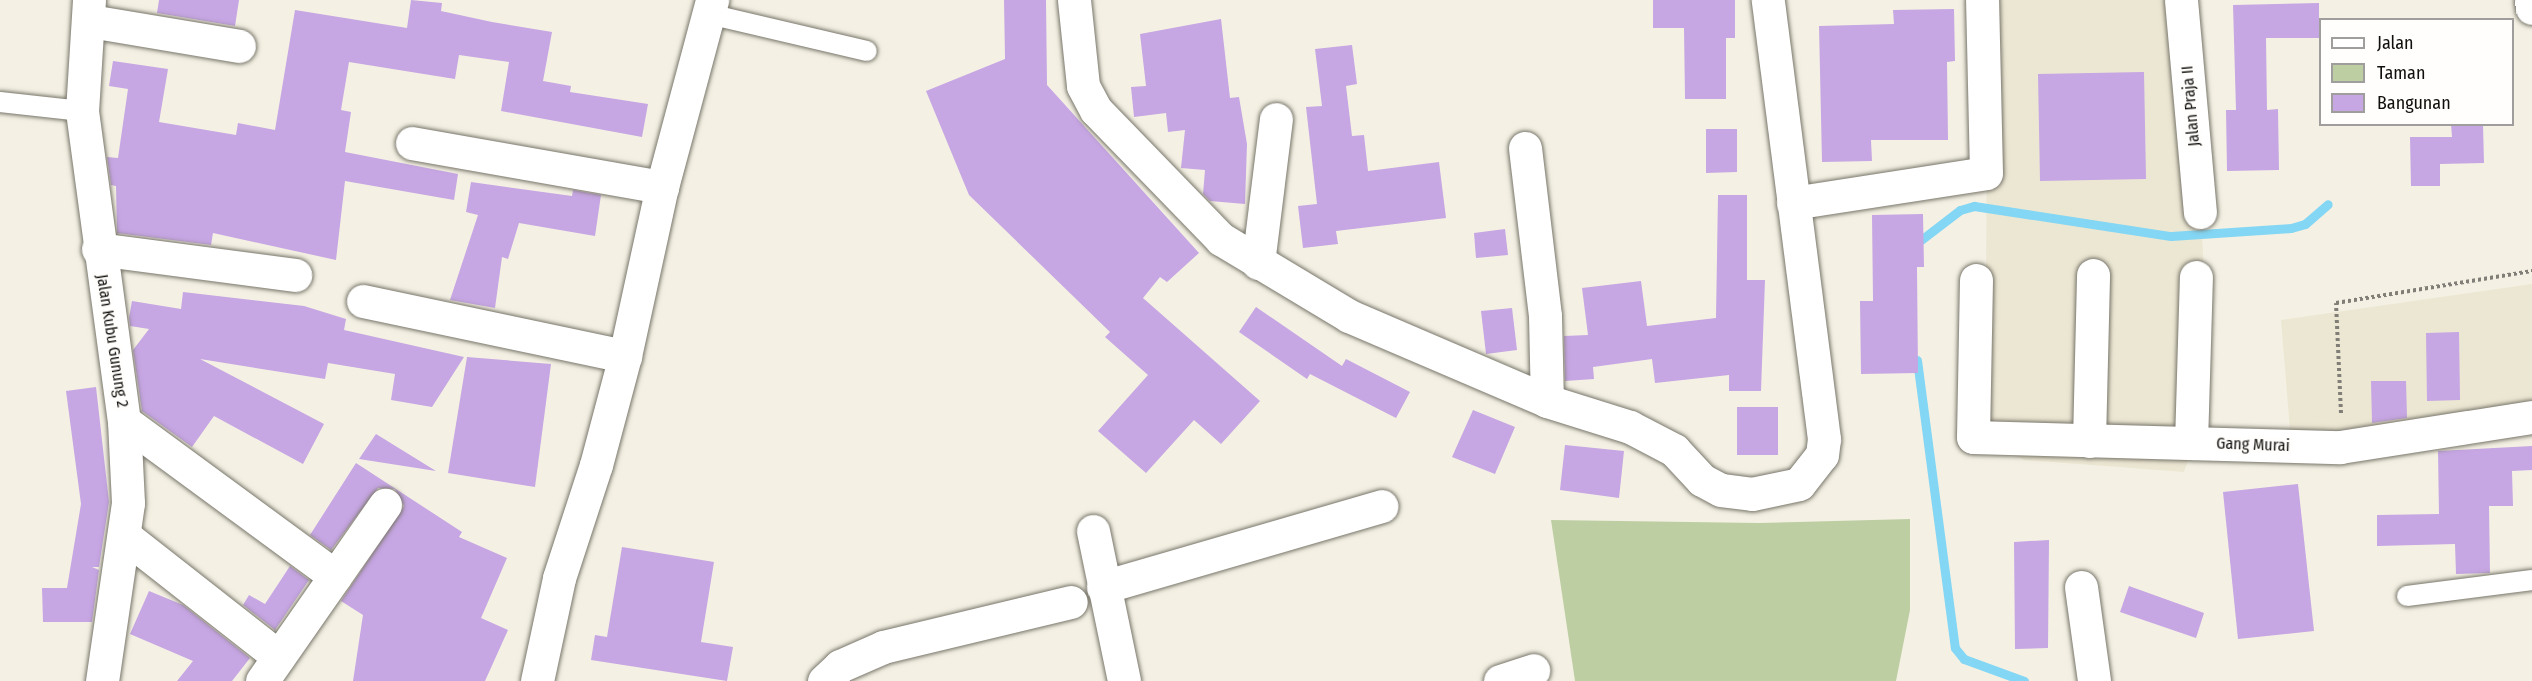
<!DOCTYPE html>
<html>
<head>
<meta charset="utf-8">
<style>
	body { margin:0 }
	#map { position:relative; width:2532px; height:681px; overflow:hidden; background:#f4f1e4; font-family:"Fira Sans Condensed",sans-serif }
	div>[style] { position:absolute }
	.built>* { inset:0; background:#ece7d3 }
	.green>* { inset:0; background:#becea3 }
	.stream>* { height:9px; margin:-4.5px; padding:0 4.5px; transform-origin:4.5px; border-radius:4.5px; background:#83d6f4 }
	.building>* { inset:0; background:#c6a6e3 }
	.path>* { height:4px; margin-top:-2px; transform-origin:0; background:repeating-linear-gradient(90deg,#807e76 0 3px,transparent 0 6px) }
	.roads { filter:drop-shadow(0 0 2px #78756a) drop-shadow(0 0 2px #78756a) }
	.lane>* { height:20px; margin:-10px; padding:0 10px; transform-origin:10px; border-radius:10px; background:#fff }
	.street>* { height:33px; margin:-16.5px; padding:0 16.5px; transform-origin:16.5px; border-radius:16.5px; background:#fff }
	.secondary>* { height:33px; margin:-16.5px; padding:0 16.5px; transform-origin:16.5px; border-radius:16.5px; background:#fff }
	span { translate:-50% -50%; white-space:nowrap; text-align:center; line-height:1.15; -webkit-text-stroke:6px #fffefc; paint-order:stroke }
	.street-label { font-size:16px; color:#100f0b }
	.legend { position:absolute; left:2319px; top:18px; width:195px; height:108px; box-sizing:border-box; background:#fffefc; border:2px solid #9f9e9c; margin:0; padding:8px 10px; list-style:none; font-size:18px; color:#100f0b }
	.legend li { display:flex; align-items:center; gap:12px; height:30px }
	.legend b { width:30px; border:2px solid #9f9e9c }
</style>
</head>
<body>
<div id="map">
	<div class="built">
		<i style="clip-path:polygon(1977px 0,2192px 0,2209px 393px,2184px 472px,2025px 460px,1985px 443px,1987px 122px)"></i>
		<i style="clip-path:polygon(2532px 284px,2532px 424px,2292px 454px,2281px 320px)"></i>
	</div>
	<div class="green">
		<i style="clip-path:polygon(1910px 519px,1910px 610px,1896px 681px,1575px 681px,1551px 520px,1759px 523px)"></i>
	</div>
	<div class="stream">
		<i style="left:1917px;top:243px;width:54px;rotate:-37.5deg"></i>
		<i style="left:1960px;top:210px;width:15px;rotate:-16deg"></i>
		<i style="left:1974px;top:206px;width:199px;rotate:8.7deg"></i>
		<i style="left:2171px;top:236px;width:120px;rotate:-3.8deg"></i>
		<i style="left:2291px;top:228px;width:15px;rotate:-16deg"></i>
		<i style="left:2305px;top:224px;width:30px;rotate:-41deg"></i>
		<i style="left:1917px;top:360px;width:290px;rotate:82.5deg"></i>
		<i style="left:1955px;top:648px;width:14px;rotate:51deg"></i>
		<i style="left:1964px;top:659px;width:64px;rotate:20.1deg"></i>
	</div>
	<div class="building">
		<i style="clip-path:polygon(159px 0,239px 0,235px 26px,157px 13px)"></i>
		<i style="clip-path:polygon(411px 0,442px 3px,441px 11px,492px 22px,552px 32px,543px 81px,571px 86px,570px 92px,648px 104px,642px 137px,501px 111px,509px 62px,459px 55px,455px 79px,349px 62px,341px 110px,351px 112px,345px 152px,458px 174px,454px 200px,345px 181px,336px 260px,213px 233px,211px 245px,117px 233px,116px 186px,111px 185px,107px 157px,118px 158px,128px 89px,109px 86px,113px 61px,168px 69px,159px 122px,236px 135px,238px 123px,275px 130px,295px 10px,407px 28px)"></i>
		<i style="clip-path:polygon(1004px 0,1046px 0,1047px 85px,1199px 253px,1167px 282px,1160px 277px,1143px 298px,1260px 401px,1221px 444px,1194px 420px,1146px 473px,1098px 431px,1148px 375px,1105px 337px,1110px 332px,969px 195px,926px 91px,1005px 59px)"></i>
		<i style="clip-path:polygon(1653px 0,1735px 0,1735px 38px,1726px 38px,1726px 99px,1685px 99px,1684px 28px,1653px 28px)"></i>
		<i style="clip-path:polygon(2319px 3px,2319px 38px,2266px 38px,2267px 110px,2278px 109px,2279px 170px,2227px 171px,2226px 110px,2236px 110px,2233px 5px)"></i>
		<i style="clip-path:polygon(1954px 9px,1955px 61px,1947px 62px,1948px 140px,1871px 140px,1872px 161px,1822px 162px,1819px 26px,1894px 24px,1893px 10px)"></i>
		<i style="clip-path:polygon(1221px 19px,1230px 98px,1239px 97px,1247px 144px,1245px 204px,1210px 201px,1203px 194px,1205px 170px,1181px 168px,1185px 130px,1168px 132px,1166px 113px,1134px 117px,1131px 87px,1146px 86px,1140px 34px)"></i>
		<i style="clip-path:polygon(1352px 45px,1357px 84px,1346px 86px,1352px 136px,1364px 135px,1368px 171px,1439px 162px,1446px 218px,1336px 231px,1338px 244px,1303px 248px,1298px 206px,1317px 204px,1306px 107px,1322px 106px,1315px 49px)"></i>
		<i style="clip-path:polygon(2144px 72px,2146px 179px,2040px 181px,2038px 74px)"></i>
		<i style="clip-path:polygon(2451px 124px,2483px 124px,2484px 163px,2440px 164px,2440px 186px,2411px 186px,2410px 137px,2452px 137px)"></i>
		<i style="clip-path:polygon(1706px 129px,1737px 129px,1737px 172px,1706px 173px)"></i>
		<i style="clip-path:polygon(471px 182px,572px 196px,573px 190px,601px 195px,595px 236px,519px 223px,508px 259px,502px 257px,495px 308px,450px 300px,478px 215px,466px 212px)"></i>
		<i style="clip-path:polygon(1718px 195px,1747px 195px,1747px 280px,1765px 280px,1761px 391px,1729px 391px,1729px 375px,1655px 383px,1652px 359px,1593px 367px,1594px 379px,1565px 381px,1564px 336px,1588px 335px,1582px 288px,1641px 281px,1647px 326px,1716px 318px)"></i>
		<i style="clip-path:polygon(1923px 214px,1924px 267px,1917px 267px,1918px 373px,1861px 374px,1860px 301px,1873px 301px,1872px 215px)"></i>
		<i style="clip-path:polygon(1505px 229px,1508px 255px,1476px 258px,1474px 233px)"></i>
		<i style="clip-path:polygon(183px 292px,304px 306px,346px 319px,344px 330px,464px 357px,432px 407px,391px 400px,395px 374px,328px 363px,325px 379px,200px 359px,324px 424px,303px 464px,214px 416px,192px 447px,142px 411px,133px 350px,149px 329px,130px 326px,129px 318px,132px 301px,181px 309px)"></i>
		<i style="clip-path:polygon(1256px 307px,1342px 366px,1346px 359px,1410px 392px,1396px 418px,1310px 374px,1307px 379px,1239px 332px)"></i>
		<i style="clip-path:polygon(1512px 308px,1517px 350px,1486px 354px,1481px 311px)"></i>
		<i style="clip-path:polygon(2459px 332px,2460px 400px,2427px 401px,2426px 333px)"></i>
		<i style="clip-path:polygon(467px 357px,551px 364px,535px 487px,448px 473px)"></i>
		<i style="clip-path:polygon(2371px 381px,2406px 381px,2407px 418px,2372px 423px)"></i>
		<i style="clip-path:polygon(96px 387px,109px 502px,99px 567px,92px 567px,99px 570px,92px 622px,43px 622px,42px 588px,67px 588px,81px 504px,66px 391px)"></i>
		<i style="clip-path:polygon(1737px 407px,1778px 407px,1778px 455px,1737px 455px)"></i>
		<i style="clip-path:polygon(1473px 410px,1515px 427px,1495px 474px,1452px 457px)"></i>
		<i style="clip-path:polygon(376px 434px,436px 471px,359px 459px)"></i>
		<i style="clip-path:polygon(1565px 445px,1624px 451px,1619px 498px,1560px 490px)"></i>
		<i style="clip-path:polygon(2532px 446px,2532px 470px,2512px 471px,2513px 506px,2489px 506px,2490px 573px,2456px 574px,2455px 544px,2377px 546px,2377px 515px,2439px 514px,2438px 451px)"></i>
		<i style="clip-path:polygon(356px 463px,462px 532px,459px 537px,507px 558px,481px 618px,508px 630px,485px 681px,353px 681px,363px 615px,341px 601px,404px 506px,395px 489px,378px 488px,331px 550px,310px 535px)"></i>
		<i style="clip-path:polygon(2298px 484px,2314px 631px,2238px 639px,2223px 492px)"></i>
		<i style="clip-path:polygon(2049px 540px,2048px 648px,2015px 649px,2014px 542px)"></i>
		<i style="clip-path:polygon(622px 547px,714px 562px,701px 642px,733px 647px,727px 681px,591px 660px,595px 635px,607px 637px)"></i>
		<i style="clip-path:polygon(290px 566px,309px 580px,275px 630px,243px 605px,249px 595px,265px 604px)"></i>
		<i style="clip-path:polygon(2129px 586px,2204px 613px,2196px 638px,2120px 612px)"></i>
		<i style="clip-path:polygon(149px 591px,183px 605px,250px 658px,232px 681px,177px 681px,193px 661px,130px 634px)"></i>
	</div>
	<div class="path">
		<i style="left:2341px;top:413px;width:110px;rotate:-92.6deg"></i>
		<i style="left:2336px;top:303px;width:199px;rotate:-9.3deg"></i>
	</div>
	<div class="roads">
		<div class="lane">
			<i style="left:709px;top:14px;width:162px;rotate:13.2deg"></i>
			<i style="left:0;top:102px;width:82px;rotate:6.3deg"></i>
			<i style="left:2407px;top:596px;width:126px;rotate:-7.3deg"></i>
		</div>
		<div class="street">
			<i style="left:89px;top:0;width:111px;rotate:93.6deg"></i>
			<i style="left:82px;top:111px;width:313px;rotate:82.3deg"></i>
			<i style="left:124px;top:421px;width:82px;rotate:87.2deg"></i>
			<i style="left:128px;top:503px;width:180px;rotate:98.3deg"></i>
			<i style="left:1074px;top:0;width:86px;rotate:84deg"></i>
			<i style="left:1083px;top:86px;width:27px;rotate:62deg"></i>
			<i style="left:1096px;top:110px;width:180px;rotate:45.9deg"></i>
			<i style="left:1221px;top:239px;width:149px;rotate:31deg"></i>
			<i style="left:1349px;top:316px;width:215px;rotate:23.2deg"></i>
			<i style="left:1547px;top:401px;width:87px;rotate:17.4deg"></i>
			<i style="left:1630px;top:427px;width:50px;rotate:27.6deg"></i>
			<i style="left:1674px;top:450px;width:41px;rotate:47deg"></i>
			<i style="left:1702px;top:480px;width:21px;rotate:28deg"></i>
			<i style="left:1721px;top:490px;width:31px;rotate:7deg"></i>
			<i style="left:1752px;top:494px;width:48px;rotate:-12deg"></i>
			<i style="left:1799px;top:484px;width:37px;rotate:-52deg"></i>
			<i style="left:1822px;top:455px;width:16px;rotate:-83deg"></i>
			<i style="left:1824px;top:439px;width:443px;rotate:-97.3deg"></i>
			<i style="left:2181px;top:0;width:213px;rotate:84.9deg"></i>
			<i style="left:90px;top:21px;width:151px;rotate:9.5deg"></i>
			<i style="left:412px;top:143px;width:254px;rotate:10deg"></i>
			<i style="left:1525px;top:148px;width:169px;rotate:83.2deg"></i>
			<i style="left:1545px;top:316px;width:85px;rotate:88.7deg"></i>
			<i style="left:1793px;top:203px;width:195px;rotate:-8.8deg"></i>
			<i style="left:1986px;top:173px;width:173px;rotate:-91.3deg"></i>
			<i style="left:98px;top:249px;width:199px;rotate:7.5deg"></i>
			<i style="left:1258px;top:263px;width:145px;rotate:-82.9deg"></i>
			<i style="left:1976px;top:280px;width:157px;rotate:91.1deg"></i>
			<i style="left:1973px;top:437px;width:367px;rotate:1.6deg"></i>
			<i style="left:2340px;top:447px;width:194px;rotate:-8.9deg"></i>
			<i style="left:363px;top:301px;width:268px;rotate:11.9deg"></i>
			<i style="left:124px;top:421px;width:262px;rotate:36.3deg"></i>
			<i style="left:2089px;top:441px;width:166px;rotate:-88.6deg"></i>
			<i style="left:2191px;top:443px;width:166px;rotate:-88.3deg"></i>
			<i style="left:1093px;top:531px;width:153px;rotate:78.3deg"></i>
			<i style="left:126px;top:537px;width:194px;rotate:38.1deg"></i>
			<i style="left:1103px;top:587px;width:290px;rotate:-16.2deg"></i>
			<i style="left:2081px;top:587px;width:95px;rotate:82.1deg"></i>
			<i style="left:262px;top:681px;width:215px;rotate:-55.1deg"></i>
			<i style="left:537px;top:681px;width:105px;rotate:-77.9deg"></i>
			<i style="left:559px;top:578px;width:119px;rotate:-71.9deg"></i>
			<i style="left:596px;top:465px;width:113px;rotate:-75.1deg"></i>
			<i style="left:625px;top:356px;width:173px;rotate:-77.7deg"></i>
			<i style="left:662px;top:187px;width:194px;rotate:-75deg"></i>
			<i style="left:824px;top:681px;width:22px;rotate:-43deg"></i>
			<i style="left:840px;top:666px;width:47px;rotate:-23.8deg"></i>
			<i style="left:883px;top:647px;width:193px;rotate:-13.5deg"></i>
			<i style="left:1500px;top:681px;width:35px;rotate:-18deg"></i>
		</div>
		<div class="secondary">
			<i style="left:2531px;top:0;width:8px;rotate:83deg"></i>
		</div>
	</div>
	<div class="street-label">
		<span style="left:2191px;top:106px;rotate:-95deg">Jalan Praja II</span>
		<span style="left:112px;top:341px;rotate:81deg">Jalan Kubu Gunung 2</span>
		<span style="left:2253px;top:445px;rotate:2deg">Gang Murai</span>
	</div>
	<ul class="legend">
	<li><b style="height:8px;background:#fff"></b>Jalan</li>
	<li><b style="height:16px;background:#becea3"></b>Taman</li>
	<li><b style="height:16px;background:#c6a6e3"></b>Bangunan</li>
	</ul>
</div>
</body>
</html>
